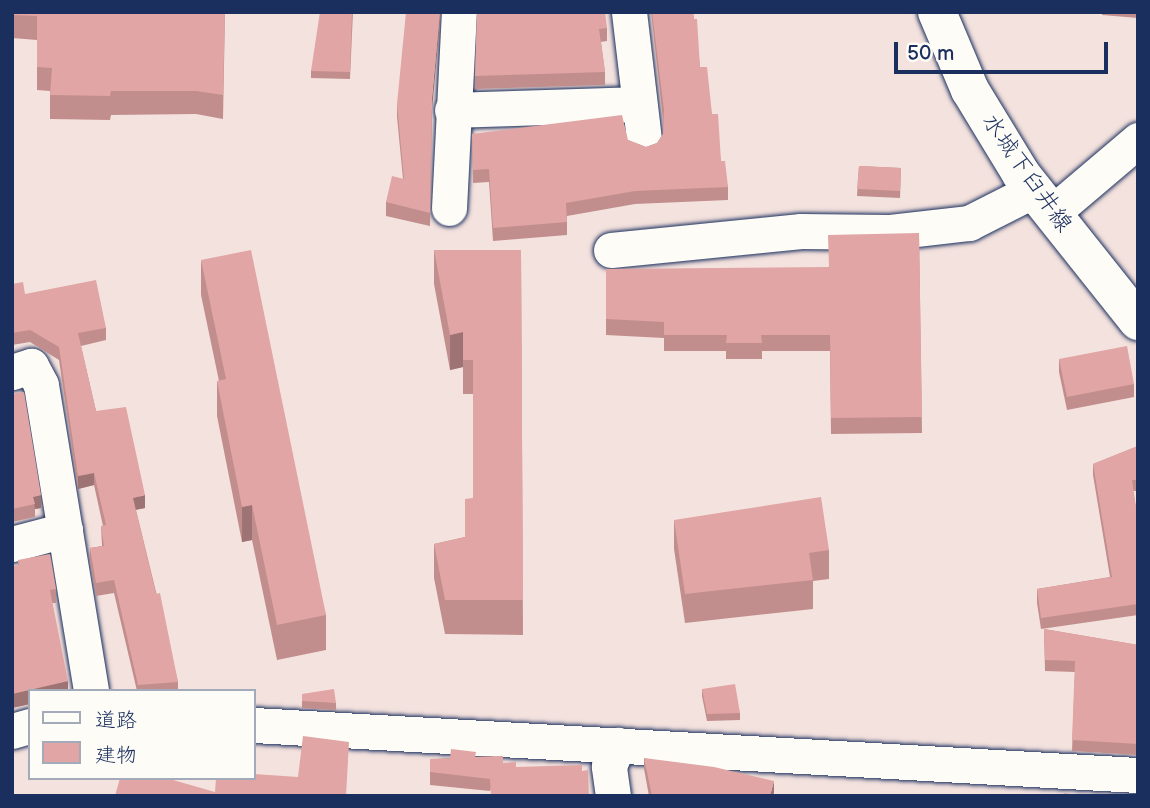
<!DOCTYPE html>
<html>
<head>
<meta charset="utf-8">
<style>
	body { margin:0 }
	#map { position:relative; width:1150px; height:808px; overflow:hidden; background:#f4e2de; font-family:"Balsamiq Sans","Klee One",sans-serif }
	div>[style] { position:absolute }
	.roads { filter:drop-shadow(0 0 2px #1b2f5e) drop-shadow(0 0 2px #1b2f5e) }
	.minor>* { height:35px; margin:-17.5px; padding:0 17.5px; transform-origin:17.5px; border-radius:17.5px; background:#fdfcf7 }
	.secondary>* { height:38px; margin:-19px; padding:0 19px; transform-origin:19px; border-radius:19px; background:#fdfcf7 }
	.wall>* { inset:0; background:#c18e8d }
	.shaded-wall>* { inset:0; background:#9d7473 }
	.building>* { inset:0; background:#e0a5a4 }
	span { translate:-50% -50%; white-space:nowrap; text-align:center; line-height:1.15; -webkit-text-stroke:5px #fdfcf7; paint-order:stroke }
	.street-label { font-size:23px; color:#1b2f5e }
	.frame { position:absolute; inset:0; border:14px solid #1b2f5e; pointer-events:none }
	.legend { position:absolute; left:28px; top:689px; width:228px; height:91px; box-sizing:border-box; background:#fdfcf7; border:2px solid #a3aaba; margin:0; padding:9px 12px; list-style:none; font-size:21px; color:#1b2f5e }
	.legend li { display:flex; align-items:center; gap:14px; height:35px }
	.legend b { width:35px; border:2px solid #a3aaba }
	.scale { position:absolute; left:894px; top:42px; width:214px; height:32px; box-sizing:border-box; border:4px solid #1b2f5e; border-top:0; padding-left:9px; font-size:21px; line-height:24px; white-space:nowrap; color:#1b2f5e; -webkit-text-stroke:5px #fdfcf7; paint-order:stroke }
</style>
</head>
<body>
<div id="map">
	<div class="roads">
		<div class="minor">
			<i style="left:629px;top:12px;width:129px;rotate:83.3deg"></i>
			<i style="left:452px;top:110px;width:187px;rotate:-1.8deg"></i>
			<i style="left:449px;top:208px;width:196px;rotate:-87.1deg"></i>
			<i style="left:1052px;top:213px;width:113px;rotate:-40.3deg"></i>
			<i style="left:611px;top:250px;width:191px;rotate:-5.7deg"></i>
			<i style="left:801px;top:231px;width:89px;rotate:0.6deg"></i>
			<i style="left:890px;top:232px;width:80px;rotate:-6.5deg"></i>
			<i style="left:969px;top:223px;width:73px;rotate:-26.9deg"></i>
			<i style="left:12px;top:372px;width:20px;rotate:-18deg"></i>
			<i style="left:31px;top:366px;width:21px;rotate:62deg"></i>
			<i style="left:41px;top:385px;width:310px;rotate:80.7deg"></i>
			<i style="left:12px;top:544px;width:55px;rotate:-14.8deg"></i>
			<i style="left:254px;top:725px;width:885px;rotate:3.24deg"></i>
			<i style="left:12px;top:731px;width:19px;rotate:-16deg"></i>
			<i style="left:613px;top:796px;width:30px;rotate:-98deg"></i>
			<i style="left:609px;top:766px;width:23px;rotate:-67deg"></i>
		</div>
		<div class="secondary">
			<i style="left:937px;top:12px;width:85px;rotate:67.1deg"></i>
			<i style="left:970px;top:90px;width:98px;rotate:58.7deg"></i>
			<i style="left:1021px;top:174px;width:188px;rotate:51.5deg"></i>
		</div>
	</div>
	<div class="wall">
		<i style="clip-path:polygon(12px 12px,225px 12px,223px 119px,196px 114px,111px 115px,110px 120px,50px 119px,50px 91px,37px 90px,37px 40px,12px 38px)"></i>
		<i style="clip-path:polygon(353px 12px,350px 79px,311px 78px,311px 71px)"></i>
		<i style="clip-path:polygon(477px 12px,607px 28px,607px 41px,601px 42px,605px 72px,605px 85px,475px 89px)"></i>
		<i style="clip-path:polygon(651px 12px,693px 12px,700px 67px,712px 114px,721px 161px,728px 187px,728px 200px,635px 204px,567px 216px,567px 235px,493px 241px,489px 182px,473px 183px,472px 134px,628px 140px,646px 147px,657px 143px,663px 134px,663px 120px)"></i>
		<i style="clip-path:polygon(1102px 12px,1138px 12px,1138px 18px,1102px 15px)"></i>
		<i style="clip-path:polygon(397px 104px,432px 110px,430px 226px,386px 216px,386px 202px,403px 179px,397px 117px)"></i>
		<i style="clip-path:polygon(859px 166px,901px 168px,900px 198px,857px 196px)"></i>
		<i style="clip-path:polygon(919px 233px,922px 433px,831px 434px,830px 351px,762px 351px,762px 359px,726px 359px,726px 351px,664px 351px,664px 338px,606px 335px,606px 319px,828px 267px)"></i>
		<i style="clip-path:polygon(434px 250px,521px 250px,523px 635px,445px 634px,434px 578px,434px 544px,465px 537px,473px 498px,473px 394px,463px 394px,463px 367px,450px 370px,434px 284px)"></i>
		<i style="clip-path:polygon(201px 260px,326px 615px,326px 650px,277px 660px,252px 540px,242px 542px,217px 416px,217px 381px,219px 381px,201px 295px)"></i>
		<i style="clip-path:polygon(12px 284px,25px 294px,106px 328px,106px 340px,81px 346px,96px 411px,145px 508px,136px 510px,178px 682px,178px 691px,137px 691px,114px 593px,96px 596px,90px 561px,90px 548px,102px 546px,101px 526px,103px 526px,94px 485px,78px 489px,59px 360px,30px 342px,12px 345px)"></i>
		<i style="clip-path:polygon(1059px 359px,1134px 384px,1134px 397px,1067px 410px,1059px 372px)"></i>
		<i style="clip-path:polygon(12px 394px,41px 508px,35px 509px,35px 517px,12px 522px)"></i>
		<i style="clip-path:polygon(1138px 446px,1138px 491px,1133px 491px,1138px 520px,1138px 615px,1041px 629px,1037px 603px,1037px 589px,1110px 577px,1093px 475px,1093px 464px)"></i>
		<i style="clip-path:polygon(674px 520px,829px 550px,829px 579px,813px 581px,813px 609px,685px 623px,674px 549px)"></i>
		<i style="clip-path:polygon(18px 560px,56px 589px,56px 603px,52px 603px,68px 691px,30px 691px,30px 704px,12px 708px,12px 566px,18px 566px)"></i>
		<i style="clip-path:polygon(1044px 629px,1138px 645px,1138px 755px,1072px 751px,1075px 672px,1045px 671px)"></i>
		<i style="clip-path:polygon(702px 689px,740px 713px,740px 720px,707px 721px,702px 696px)"></i>
		<i style="clip-path:polygon(302px 694px,336px 703px,336px 710px,302px 708px)"></i>
		<i style="clip-path:polygon(503px 756px,490px 791px,430px 785px,430px 759px)"></i>
		<i style="clip-path:polygon(644px 758px,774px 792px,773px 796px,649px 796px,644px 769px)"></i>
	</div>
	<div class="shaded-wall">
		<i style="clip-path:polygon(440px 12px,441px 12px,432px 110px,430px 226px,432px 97px)"></i>
		<i style="clip-path:polygon(463px 332px,463px 367px,450px 370px,450px 335px)"></i>
		<i style="clip-path:polygon(94px 473px,94px 485px,78px 489px,78px 476px)"></i>
		<i style="clip-path:polygon(41px 495px,41px 508px,35px 509px,33px 497px)"></i>
		<i style="clip-path:polygon(145px 495px,145px 508px,133px 510px,133px 498px)"></i>
		<i style="clip-path:polygon(252px 505px,252px 540px,242px 542px,242px 507px)"></i>
		<i style="clip-path:polygon(68px 681px,68px 691px,30px 691px,30px 704px,12px 708px,12px 694px)"></i>
		<i style="clip-path:polygon(774px 781px,774px 792px,773px 796px,770px 796px)"></i>
	</div>
	<div class="building">
		<i style="clip-path:polygon(12px 12px,225px 12px,223px 95px,196px 91px,111px 91px,110px 96px,50px 95px,52px 68px,37px 67px,37px 16px,12px 15px)"></i>
		<i style="clip-path:polygon(320px 12px,352px 12px,350px 72px,311px 71px)"></i>
		<i style="clip-path:polygon(406px 12px,440px 12px,432px 97px,430px 213px,386px 202px,392px 176px,404px 179px,397px 104px)"></i>
		<i style="clip-path:polygon(477px 12px,605px 12px,607px 28px,599px 29px,605px 72px,475px 76px)"></i>
		<i style="clip-path:polygon(652px 12px,693px 12px,694px 19px,697px 19px,700px 67px,707px 67px,712px 114px,718px 114px,721px 161px,725px 161px,728px 187px,635px 191px,566px 203px,567px 222px,493px 228px,489px 169px,473px 170px,472px 134px,622px 115px,628px 140px,646px 147px,657px 143px,663px 134px,664px 110px)"></i>
		<i style="clip-path:polygon(859px 166px,901px 168px,900px 191px,857px 189px)"></i>
		<i style="clip-path:polygon(919px 233px,922px 417px,831px 418px,830px 335px,761px 335px,762px 343px,726px 343px,727px 335px,664px 335px,664px 322px,606px 319px,606px 269px,829px 267px,828px 235px)"></i>
		<i style="clip-path:polygon(251px 250px,326px 615px,277px 625px,252px 505px,242px 507px,217px 381px,226px 379px,201px 260px)"></i>
		<i style="clip-path:polygon(434px 250px,521px 250px,523px 600px,445px 600px,434px 544px,465px 537px,465px 499px,473px 498px,473px 360px,463px 360px,463px 332px,450px 335px)"></i>
		<i style="clip-path:polygon(96px 280px,106px 328px,78px 333px,96px 411px,126px 407px,145px 495px,133px 498px,156px 594px,160px 593px,178px 682px,138px 685px,114px 580px,96px 583px,90px 548px,104px 546px,101px 526px,106px 525px,94px 473px,78px 476px,59px 347px,30px 330px,12px 333px,12px 284px,23px 282px,25px 294px)"></i>
		<i style="clip-path:polygon(1127px 346px,1134px 384px,1067px 397px,1059px 359px)"></i>
		<i style="clip-path:polygon(24px 392px,41px 495px,33px 497px,35px 504px,12px 509px,12px 394px)"></i>
		<i style="clip-path:polygon(1138px 446px,1138px 480px,1132px 480px,1138px 520px,1138px 604px,1041px 618px,1037px 589px,1112px 577px,1093px 464px)"></i>
		<i style="clip-path:polygon(821px 497px,829px 550px,809px 553px,813px 580px,685px 594px,674px 520px)"></i>
		<i style="clip-path:polygon(50px 554px,56px 589px,50px 590px,68px 681px,12px 694px,12px 566px,19px 565px,18px 560px)"></i>
		<i style="clip-path:polygon(1044px 629px,1138px 645px,1138px 744px,1072px 740px,1075px 661px,1045px 660px)"></i>
		<i style="clip-path:polygon(735px 684px,740px 713px,707px 714px,702px 689px)"></i>
		<i style="clip-path:polygon(334px 689px,336px 703px,302px 701px,302px 694px)"></i>
		<i style="clip-path:polygon(303px 736px,349px 742px,346px 796px,115px 796px,120px 778px,166px 778px,215px 792px,216px 778px,254px 778px,254px 774px,298px 777px)"></i>
		<i style="clip-path:polygon(451px 749px,476px 752px,475px 757px,503px 756px,503px 763px,516px 762px,516px 767px,582px 765px,582px 771px,588px 770px,589px 796px,491px 796px,490px 779px,430px 772px,430px 759px,450px 759px)"></i>
		<i style="clip-path:polygon(644px 758px,714px 767px,774px 781px,770px 796px,652px 796px)"></i>
		<i style="clip-path:polygon(1064px 793px,1082px 796px,1064px 796px)"></i>
	</div>
	<div class="street-label">
		<span style="left:1027px;top:173px;rotate:55deg">水城下臼井線</span>
	</div>
	<div class="frame"></div>
	<ul class="legend">
	<li><b style="height:9px;background:#fdfcf7"></b>道路</li>
	<li><b style="height:19px;background:#e0a5a4"></b>建物</li>
	</ul>
	<div class="scale">50 m</div>
</div>
</body>
</html>
